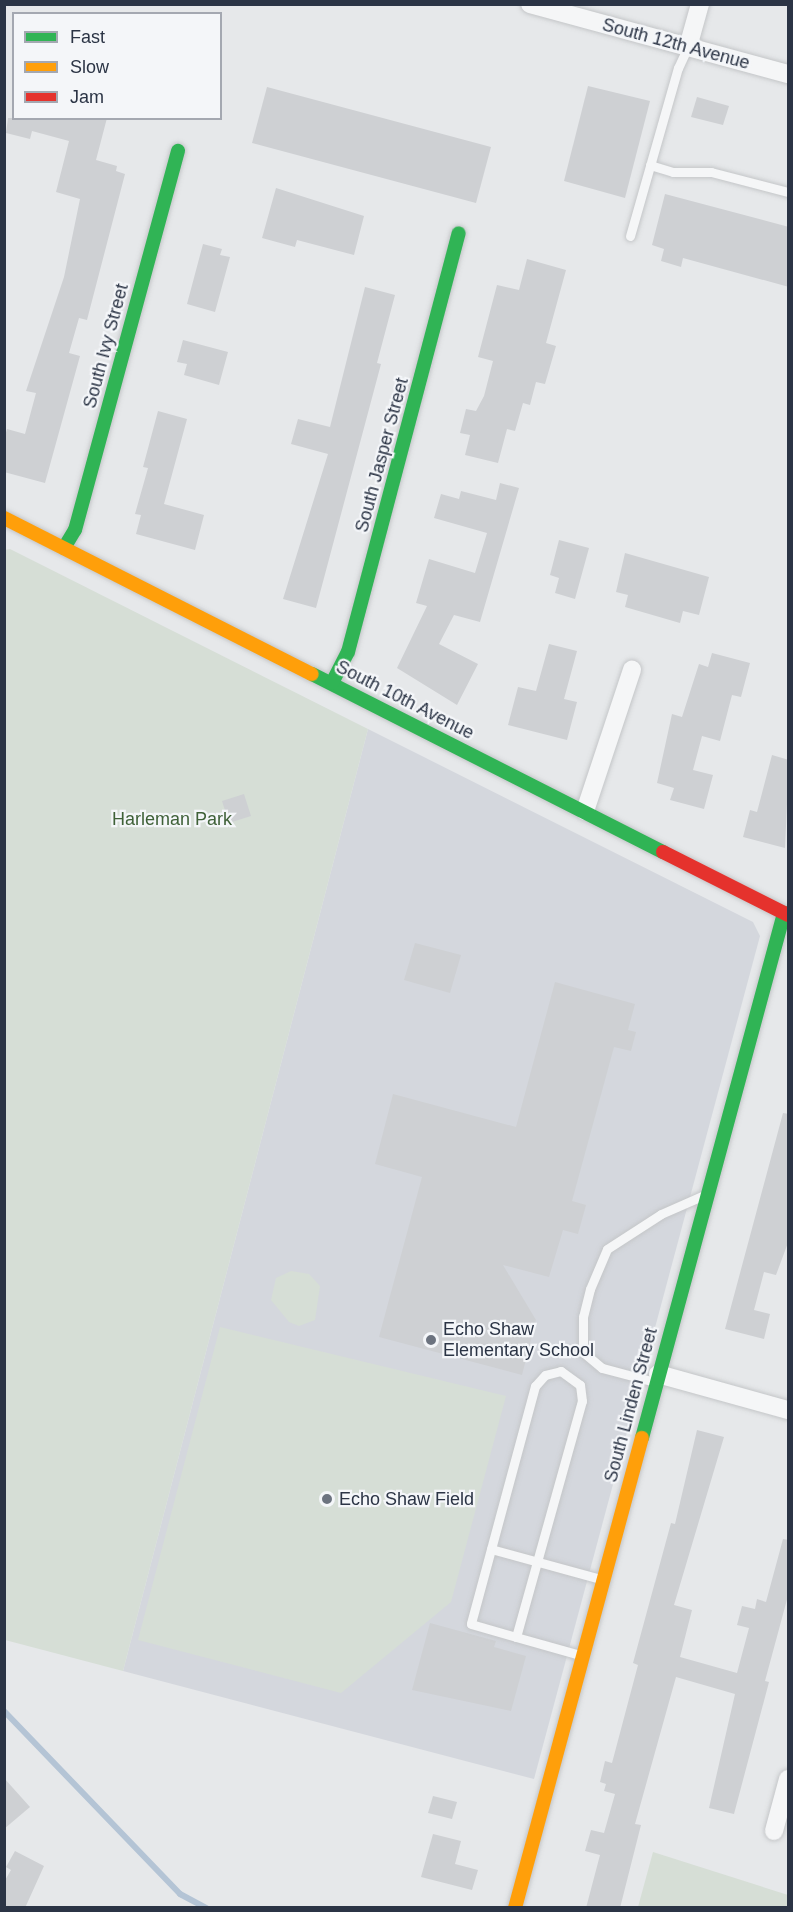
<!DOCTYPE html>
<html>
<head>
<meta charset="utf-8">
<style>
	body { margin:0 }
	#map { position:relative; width:793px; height:1912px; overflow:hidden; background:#e6e8ea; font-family:Arial,sans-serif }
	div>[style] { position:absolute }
	.built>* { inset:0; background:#d4d7dd }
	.green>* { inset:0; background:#d6ded6 }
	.stream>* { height:6px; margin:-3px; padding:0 3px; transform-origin:3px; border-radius:3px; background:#b4c4d5 }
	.building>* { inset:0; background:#ced0d3 }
	.roads { filter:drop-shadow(0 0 2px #c4c6c8) drop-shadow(0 0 2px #c4c6c8) }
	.lane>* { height:9px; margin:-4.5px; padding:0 4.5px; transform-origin:4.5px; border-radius:4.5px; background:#f5f6f7 }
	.street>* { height:18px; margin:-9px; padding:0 9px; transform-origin:9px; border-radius:9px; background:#f5f6f7 }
	.fast>* { height:14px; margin:-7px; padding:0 7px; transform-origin:7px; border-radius:7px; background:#30b455 }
	.slow>* { height:14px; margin:-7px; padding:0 7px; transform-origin:7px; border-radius:7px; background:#ff9f0a }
	.jam>* { height:14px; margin:-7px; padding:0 7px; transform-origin:7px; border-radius:7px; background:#e5322d }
	.dots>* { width:16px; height:16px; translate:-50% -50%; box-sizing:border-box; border:3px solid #f4f6f9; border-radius:50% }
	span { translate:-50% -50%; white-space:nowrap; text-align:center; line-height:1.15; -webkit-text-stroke:4.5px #f4f6f9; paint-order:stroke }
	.street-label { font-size:18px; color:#2b3445 }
	.park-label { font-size:18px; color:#3f6138 }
	.poi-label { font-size:18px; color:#2b3445 }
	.left { translate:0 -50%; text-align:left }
	.frame { position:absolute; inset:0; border:6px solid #2b3445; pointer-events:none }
	.legend { position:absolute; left:12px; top:12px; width:210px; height:108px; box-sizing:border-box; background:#f4f6f9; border:2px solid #a4a8b1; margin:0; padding:8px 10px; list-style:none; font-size:18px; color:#2b3445 }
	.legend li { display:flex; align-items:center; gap:12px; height:30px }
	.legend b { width:30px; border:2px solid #a4a8b1 }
</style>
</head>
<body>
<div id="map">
	<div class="built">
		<i style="clip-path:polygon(368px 729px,753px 922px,760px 936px,534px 1779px,123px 1671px)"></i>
	</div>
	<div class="green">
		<i style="clip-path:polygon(10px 549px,368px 729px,123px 1671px,5px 1640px,4px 550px)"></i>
		<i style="clip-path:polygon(291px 1271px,309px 1274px,320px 1286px,315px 1320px,299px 1326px,289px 1322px,271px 1300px,276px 1278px)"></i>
		<i style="clip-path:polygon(220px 1327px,506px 1396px,451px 1602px,341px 1693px,138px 1640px)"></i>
		<i style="clip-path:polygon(653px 1852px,788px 1895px,788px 1907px,638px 1907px)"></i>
	</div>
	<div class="stream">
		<i style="left:4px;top:1711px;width:254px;rotate:46.1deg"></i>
		<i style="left:180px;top:1894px;width:30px;rotate:28deg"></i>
	</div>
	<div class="building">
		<i style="clip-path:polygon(588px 86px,650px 101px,625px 198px,564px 181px)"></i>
		<i style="clip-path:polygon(267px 87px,491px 147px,476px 203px,252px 143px)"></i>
		<i style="clip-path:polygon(697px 97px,729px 106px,723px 125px,691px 117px)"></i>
		<i style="clip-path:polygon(8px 118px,107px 118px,96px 160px,117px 166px,116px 171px,125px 174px,87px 320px,79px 318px,69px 353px,80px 356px,45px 483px,4px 472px,4px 439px,7px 429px,25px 434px,36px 393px,26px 391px,64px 277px,80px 199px,56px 192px,69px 141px,32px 131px,30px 139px,6px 133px)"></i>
		<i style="clip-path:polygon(276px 188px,364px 216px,354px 255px,297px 240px,295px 247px,262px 238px)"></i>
		<i style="clip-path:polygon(665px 194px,789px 227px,789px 287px,683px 258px,681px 267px,661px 261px,664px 249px,652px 245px)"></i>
		<i style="clip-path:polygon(203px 244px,222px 249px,220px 255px,230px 257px,215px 312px,187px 304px)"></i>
		<i style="clip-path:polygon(527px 259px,566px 270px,546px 343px,556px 346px,545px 384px,536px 382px,530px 405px,523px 403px,515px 431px,507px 429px,498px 463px,465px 455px,470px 435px,460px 433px,466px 409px,476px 411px,484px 396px,493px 361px,478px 357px,497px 285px,519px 290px)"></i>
		<i style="clip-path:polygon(365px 287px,395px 295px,377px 363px,381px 364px,316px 608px,283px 599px,328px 454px,291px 444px,298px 419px,330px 427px)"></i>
		<i style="clip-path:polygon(183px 340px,228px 352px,219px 385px,184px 375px,187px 364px,177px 362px)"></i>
		<i style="clip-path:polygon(158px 411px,187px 419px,164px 504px,204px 515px,195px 550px,136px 534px,141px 515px,135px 514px,148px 468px,143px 467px)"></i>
		<i style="clip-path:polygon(500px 483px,519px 488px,480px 622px,454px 615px,439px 644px,478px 664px,457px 705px,397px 668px,427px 606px,416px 603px,429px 559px,475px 573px,487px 533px,434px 518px,441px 494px,459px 499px,461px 491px,496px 500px)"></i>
		<i style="clip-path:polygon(559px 540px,589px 548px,575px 599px,555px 593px,559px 578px,550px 575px)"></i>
		<i style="clip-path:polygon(625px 553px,709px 577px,699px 615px,683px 611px,680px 623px,625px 607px,628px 595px,616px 592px)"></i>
		<i style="clip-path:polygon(549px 644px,577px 651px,564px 699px,577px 702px,567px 740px,508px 725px,518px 687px,536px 691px)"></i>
		<i style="clip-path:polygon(712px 653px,750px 663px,741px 697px,732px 695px,720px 741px,702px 736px,693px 770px,713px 775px,704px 809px,670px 800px,674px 788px,657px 783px,672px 714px,682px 717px,699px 664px,708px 667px)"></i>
		<i style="clip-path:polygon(772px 755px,789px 760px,785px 848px,743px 837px,750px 810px,757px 812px)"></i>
		<i style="clip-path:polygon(244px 794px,251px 816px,229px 823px,222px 801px)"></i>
		<i style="clip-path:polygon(415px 943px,461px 955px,450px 993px,404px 980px)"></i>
		<i style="clip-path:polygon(555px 982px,635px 1004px,628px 1030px,636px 1032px,631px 1051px,614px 1047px,572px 1201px,586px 1205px,578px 1234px,563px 1230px,549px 1277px,503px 1265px,536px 1320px,522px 1375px,379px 1337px,422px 1177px,375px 1164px,393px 1094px,516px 1127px)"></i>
		<i style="clip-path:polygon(783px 1113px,789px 1114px,789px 1240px,776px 1275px,764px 1272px,754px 1310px,770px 1314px,764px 1339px,725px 1329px)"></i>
		<i style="clip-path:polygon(697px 1430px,724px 1437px,674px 1605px,692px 1610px,680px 1657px,737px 1673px,749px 1628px,737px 1625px,742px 1606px,755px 1609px,757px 1599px,766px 1602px,783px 1539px,789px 1540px,789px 1592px,765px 1681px,769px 1682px,734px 1814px,709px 1808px,735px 1694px,676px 1677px,635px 1824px,641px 1825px,620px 1908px,586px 1908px,600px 1855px,585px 1851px,591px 1830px,604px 1833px,615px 1794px,604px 1791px,606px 1784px,600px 1782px,605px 1761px,612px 1763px,638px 1665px,633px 1663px,671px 1523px,675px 1524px)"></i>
		<i style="clip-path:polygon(430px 1623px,496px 1641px,494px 1647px,526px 1656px,511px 1711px,412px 1690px)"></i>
		<i style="clip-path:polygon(4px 1778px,30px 1807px,4px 1829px)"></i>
		<i style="clip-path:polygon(433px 1796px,457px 1802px,452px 1819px,428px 1813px)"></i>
		<i style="clip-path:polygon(433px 1834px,461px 1841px,455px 1864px,478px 1870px,472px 1890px,421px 1877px)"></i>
		<i style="clip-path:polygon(15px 1851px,44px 1866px,25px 1908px,4px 1908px,4px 1882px,11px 1870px,6px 1867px)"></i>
	</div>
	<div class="roads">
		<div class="lane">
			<i style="left:650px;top:165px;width:24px;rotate:17deg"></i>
			<i style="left:673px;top:172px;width:38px"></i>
			<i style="left:711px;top:172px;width:80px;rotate:14.6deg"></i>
			<i style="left:630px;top:236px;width:175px;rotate:-74.1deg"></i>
			<i style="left:678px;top:68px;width:23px;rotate:-65deg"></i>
			<i style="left:655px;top:1382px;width:55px;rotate:-165.2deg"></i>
			<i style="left:602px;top:1368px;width:25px;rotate:-140deg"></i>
			<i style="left:583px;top:1352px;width:35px;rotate:-90deg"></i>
			<i style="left:583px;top:1317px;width:29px;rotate:-76deg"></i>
			<i style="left:590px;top:1289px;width:43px;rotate:-67deg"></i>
			<i style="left:607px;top:1249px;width:64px;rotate:-32.9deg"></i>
			<i style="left:661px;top:1214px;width:47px;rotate:-23.8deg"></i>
			<i style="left:491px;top:1549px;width:114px;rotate:15.3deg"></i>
			<i style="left:516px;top:1637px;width:245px;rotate:-74.4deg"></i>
			<i style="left:582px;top:1401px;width:16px;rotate:-97deg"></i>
			<i style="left:580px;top:1385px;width:24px;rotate:-144deg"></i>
			<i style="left:561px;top:1371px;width:16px;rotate:166deg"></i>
			<i style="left:545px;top:1375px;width:15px;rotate:132deg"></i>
			<i style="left:535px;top:1386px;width:246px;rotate:105.1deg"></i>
			<i style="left:471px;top:1624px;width:47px;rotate:16.1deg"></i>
			<i style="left:516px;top:1637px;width:66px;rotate:15.7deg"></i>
		</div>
		<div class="street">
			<i style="left:530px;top:4px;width:267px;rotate:15.2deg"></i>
			<i style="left:688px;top:47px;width:45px;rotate:-74.4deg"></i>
			<i style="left:585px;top:811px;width:149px;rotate:-71.6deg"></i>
			<i style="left:658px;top:1374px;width:135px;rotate:15.5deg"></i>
			<i style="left:774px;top:1831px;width:54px;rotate:-74.9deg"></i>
		</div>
		<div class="fast">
			<i style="left:64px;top:548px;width:21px;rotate:-59deg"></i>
			<i style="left:75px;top:530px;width:393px;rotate:-74.8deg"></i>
			<i style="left:312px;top:674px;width:394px;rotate:26.9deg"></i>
			<i style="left:332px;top:683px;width:35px;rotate:-63deg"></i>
			<i style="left:348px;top:652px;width:433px;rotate:-75.2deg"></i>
			<i style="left:642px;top:1438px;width:544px;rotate:-74.86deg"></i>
		</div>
		<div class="slow">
			<i style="left:4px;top:518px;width:345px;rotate:26.9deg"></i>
			<i style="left:515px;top:1908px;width:487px;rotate:-74.9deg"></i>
		</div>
		<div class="jam">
			<i style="left:663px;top:852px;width:140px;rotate:26.7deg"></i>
		</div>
	</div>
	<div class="dots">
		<i style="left:431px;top:1340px;background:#6c737f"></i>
		<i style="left:327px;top:1499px;background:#6c737f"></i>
	</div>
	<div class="street-label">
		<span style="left:676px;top:44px;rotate:15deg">South 12th Avenue</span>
		<span style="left:106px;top:346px;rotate:-75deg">South Ivy Street</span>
		<span style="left:382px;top:455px;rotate:-75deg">South Jasper Street</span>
		<span style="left:405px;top:700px;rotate:27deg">South 10th Avenue</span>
		<span style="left:631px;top:1405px;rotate:-75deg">South Linden Street</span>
	</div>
	<div class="park-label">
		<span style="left:172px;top:819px">Harleman Park</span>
	</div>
	<div class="poi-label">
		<span class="left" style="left:443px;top:1340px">Echo Shaw<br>Elementary School</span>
		<span class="left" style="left:339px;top:1499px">Echo Shaw Field</span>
	</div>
	<div class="frame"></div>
	<ul class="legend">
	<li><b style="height:8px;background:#30b455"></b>Fast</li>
	<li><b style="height:8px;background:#ff9f0a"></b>Slow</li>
	<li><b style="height:8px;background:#e5322d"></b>Jam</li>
	</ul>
</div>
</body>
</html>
